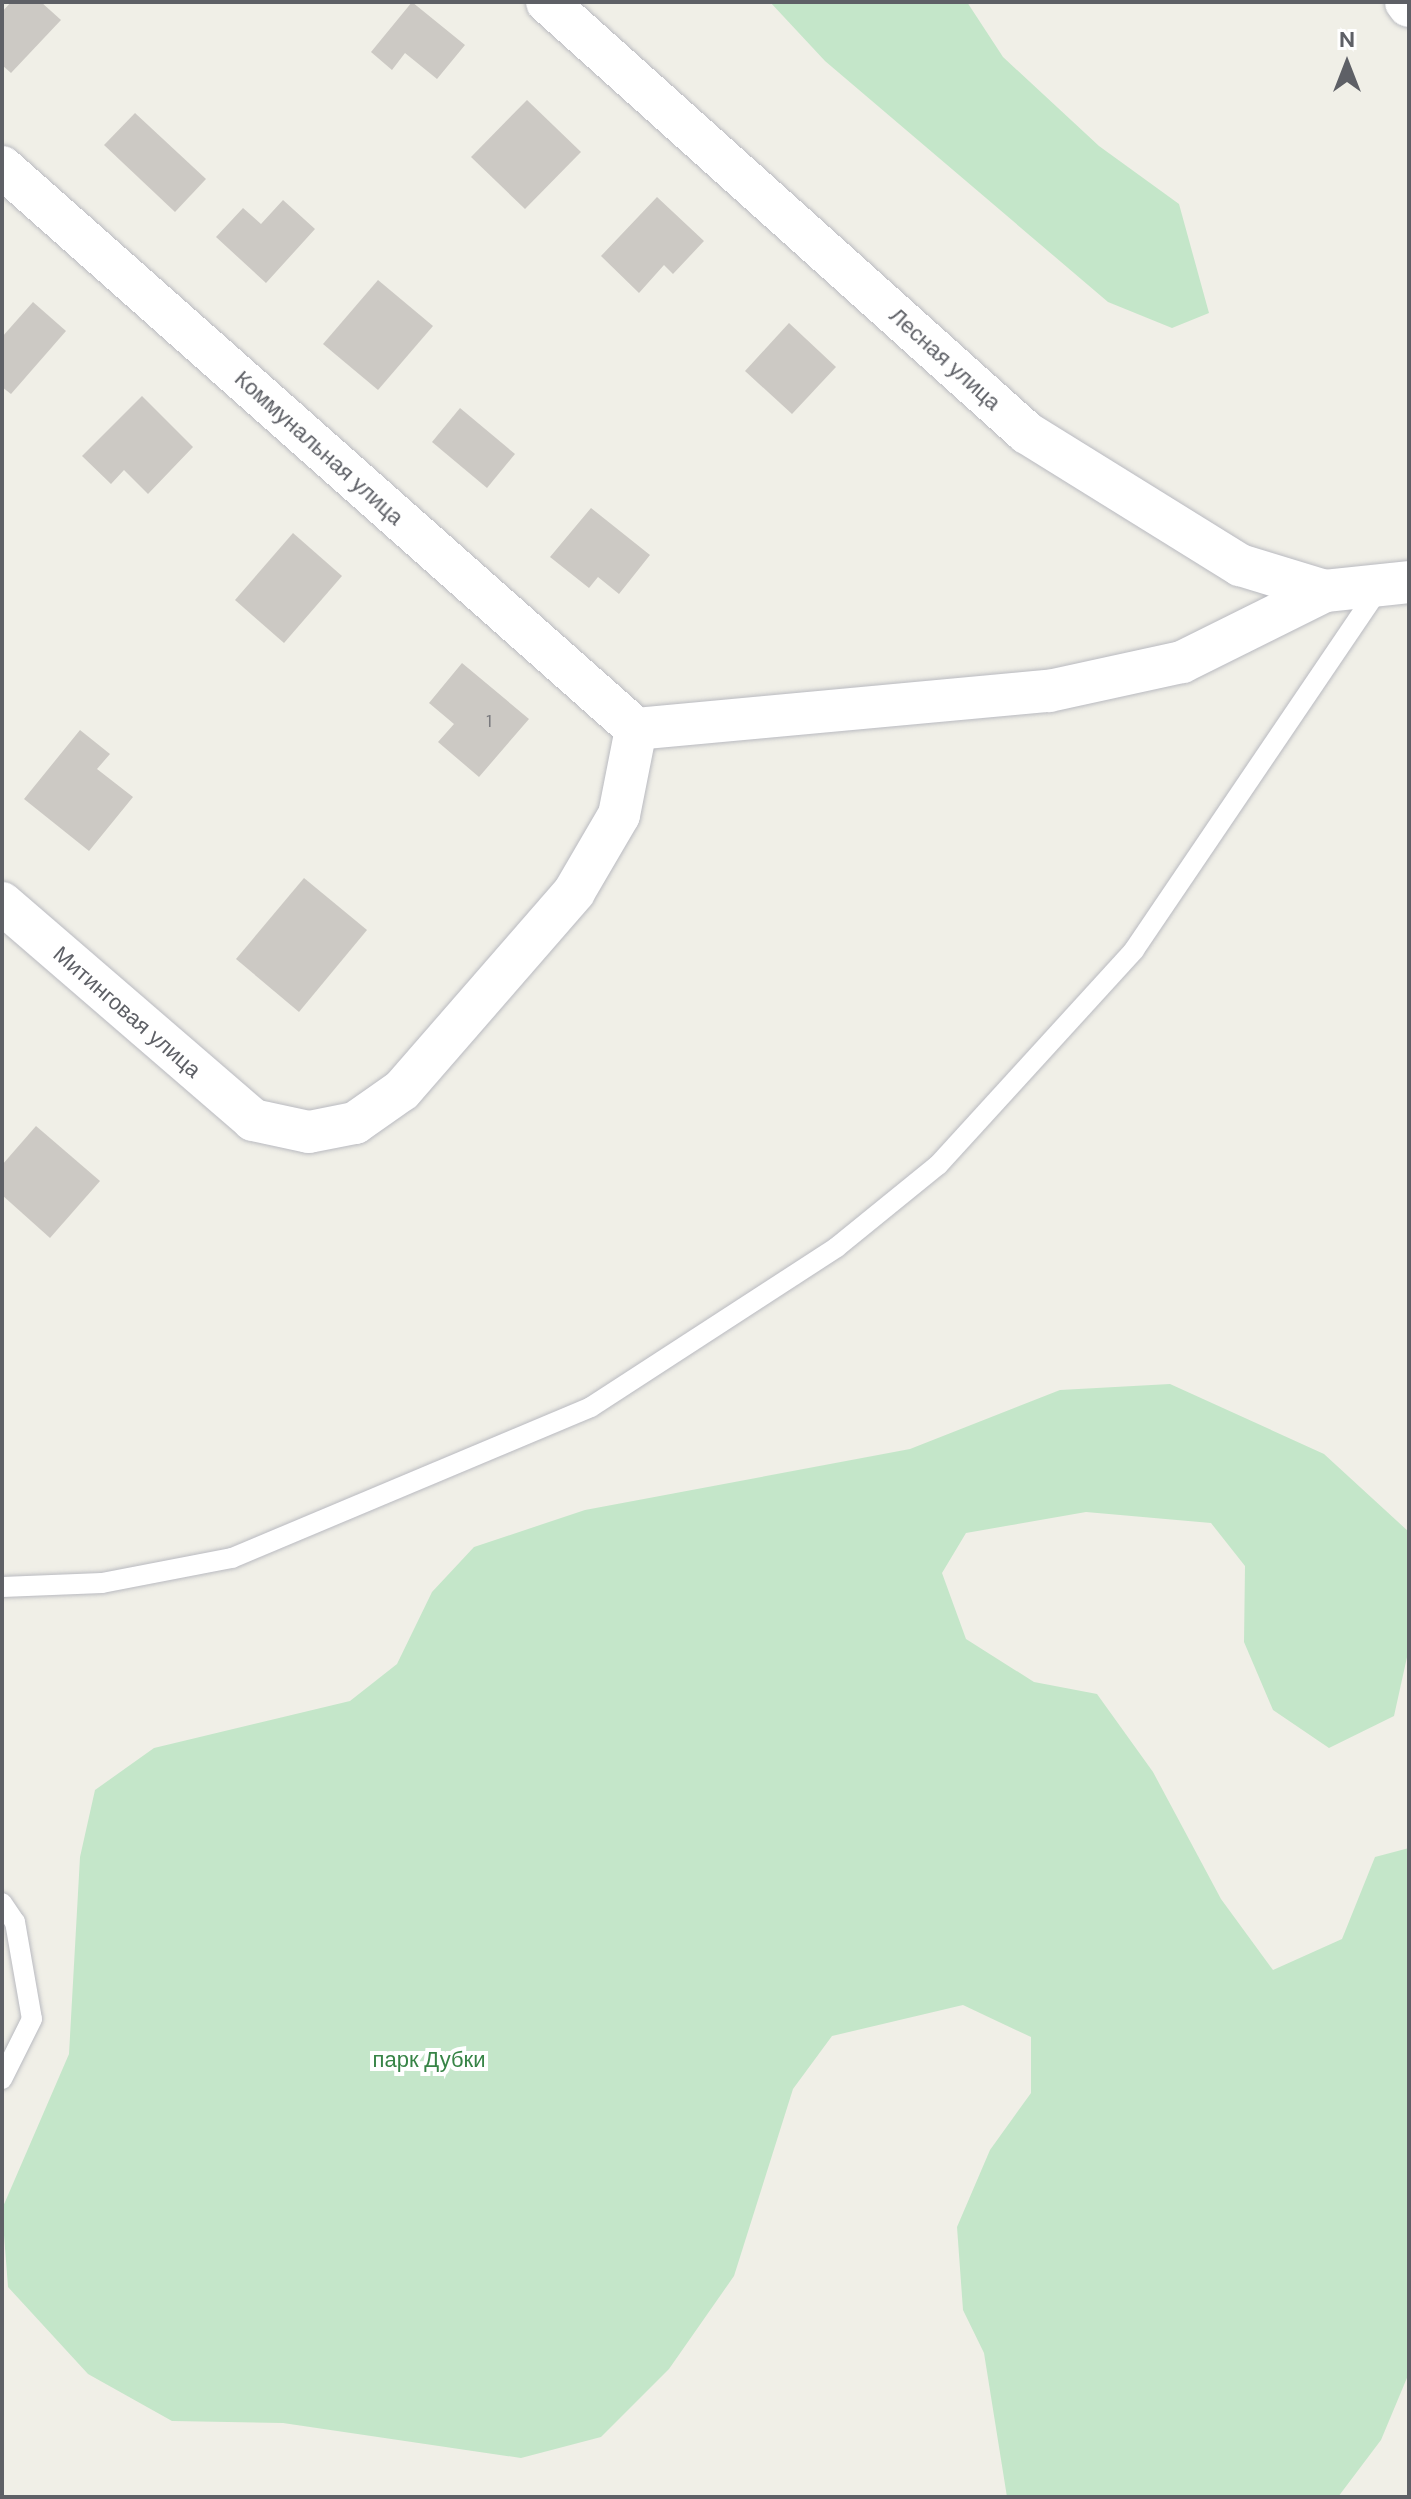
<!DOCTYPE html>
<html>
<head>
<meta charset="utf-8">
<style>
	body { margin:0 }
	#map { position:relative; width:1411px; height:2499px; overflow:hidden; background:#f0efe7; font-family:"DM Sans",sans-serif }
	div>[style] { position:absolute }
	.green>* { inset:0; background:#c4e6c9 }
	.building>* { inset:0; background:#ccc9c4 }
	.roads { filter:drop-shadow(0 0 2px #b9bac0) drop-shadow(0 0 2px #b9bac0) }
	.service>* { height:20px; margin:-10px; padding:0 10px; transform-origin:10px; border-radius:10px; background:#fff }
	.minor>* { height:42px; margin:-21px; padding:0 21px; transform-origin:21px; border-radius:21px; background:#fff }
	span { translate:-50% -50%; white-space:nowrap; text-align:center; line-height:1.15; -webkit-text-stroke:8px #fff; paint-order:stroke }
	.number-label { font-size:18px; color:#7a7a7e }
	.number-label span { -webkit-text-stroke-width:0 }
	.street-label { font-size:22px; color:#5e6066 }
	.park-label { font-size:22px; color:#378446 }
	.frame { position:absolute; inset:0; border:4px solid #5e6066; pointer-events:none }
	.north { position:absolute; left:1307px; top:24px; width:80px; height:80px; -webkit-text-stroke:6px #fff; paint-order:stroke; rotate:0deg; font-size:22px; font-weight:700; line-height:32px; text-align:center; color:#5e6066 }
	.north::after { content:''; display:block; margin:auto; width:28px; height:36px; background:#5e6066; clip-path:polygon(50% 0,100% 100%,50% 72%,0 100%) }
</style>
</head>
<body>
<div id="map">
	<div class="green">
		<i style="clip-path:polygon(770px 2px,967px 2px,1003px 57px,1099px 146px,1179px 204px,1209px 313px,1172px 328px,1108px 302px,825px 61px)"></i>
		<i style="clip-path:polygon(1170px 1384px,1324px 1454px,1409px 1532px,1409px 1648px,1394px 1716px,1329px 1748px,1273px 1710px,1244px 1642px,1245px 1566px,1211px 1523px,1086px 1512px,966px 1533px,942px 1573px,966px 1639px,1034px 1682px,1097px 1694px,1153px 1772px,1221px 1899px,1273px 1970px,1342px 1939px,1375px 1857px,1409px 1848px,1409px 2373px,1381px 2440px,1338px 2497px,1007px 2497px,984px 2353px,963px 2310px,957px 2227px,990px 2150px,1031px 2093px,1031px 2037px,963px 2005px,832px 2036px,793px 2089px,734px 2276px,669px 2369px,601px 2437px,521px 2458px,283px 2423px,172px 2421px,88px 2374px,8px 2287px,2px 2209px,69px 2054px,80px 1857px,95px 1790px,154px 1748px,350px 1701px,397px 1664px,432px 1592px,474px 1547px,585px 1510px,910px 1449px,1060px 1390px)"></i>
	</div>
	<div class="building">
		<i style="clip-path:polygon(11px 2px,41px 2px,61px 20px,11px 73px,2px 65px,2px 12px)"></i>
		<i style="clip-path:polygon(412px 2px,465px 45px,437px 79px,405px 53px,392px 70px,371px 52px)"></i>
		<i style="clip-path:polygon(527px 100px,581px 152px,525px 209px,471px 157px)"></i>
		<i style="clip-path:polygon(135px 113px,206px 179px,175px 212px,104px 145px)"></i>
		<i style="clip-path:polygon(657px 197px,704px 241px,673px 274px,664px 265px,639px 293px,601px 256px)"></i>
		<i style="clip-path:polygon(283px 200px,315px 229px,266px 283px,216px 237px,243px 208px,261px 224px)"></i>
		<i style="clip-path:polygon(378px 280px,433px 326px,378px 390px,323px 344px)"></i>
		<i style="clip-path:polygon(33px 302px,66px 331px,11px 394px,2px 387px,2px 337px)"></i>
		<i style="clip-path:polygon(789px 323px,836px 367px,792px 414px,745px 371px)"></i>
		<i style="clip-path:polygon(142px 396px,193px 447px,148px 494px,124px 470px,111px 484px,82px 456px)"></i>
		<i style="clip-path:polygon(460px 408px,515px 454px,487px 488px,432px 442px)"></i>
		<i style="clip-path:polygon(591px 508px,650px 555px,619px 594px,598px 577px,589px 588px,550px 557px)"></i>
		<i style="clip-path:polygon(293px 533px,342px 576px,284px 643px,235px 600px)"></i>
		<i style="clip-path:polygon(462px 663px,529px 719px,479px 777px,438px 742px,454px 724px,429px 703px)"></i>
		<i style="clip-path:polygon(80px 730px,110px 754px,97px 769px,133px 797px,89px 851px,24px 799px)"></i>
		<i style="clip-path:polygon(304px 878px,367px 930px,299px 1012px,236px 959px)"></i>
		<i style="clip-path:polygon(36px 1126px,100px 1181px,50px 1238px,2px 1195px,2px 1165px)"></i>
	</div>
	<div class="roads">
		<div class="service">
			<i style="left:2px;top:1587px;width:100px;rotate:-2.3deg"></i>
			<i style="left:102px;top:1583px;width:132px;rotate:-10.9deg"></i>
			<i style="left:232px;top:1558px;width:389px;rotate:-22.8deg"></i>
			<i style="left:591px;top:1407px;width:293px;rotate:-33deg"></i>
			<i style="left:837px;top:1247px;width:130px;rotate:-39.1deg"></i>
			<i style="left:938px;top:1165px;width:291px;rotate:-47.6deg"></i>
			<i style="left:1134px;top:950px;width:441px;rotate:-55.9deg"></i>
			<i style="left:2px;top:1903px;width:23px;rotate:56deg"></i>
			<i style="left:15px;top:1922px;width:98px;rotate:80.1deg"></i>
			<i style="left:32px;top:2019px;width:67px;rotate:116.6deg"></i>
		</div>
		<div class="minor">
			<i style="left:547px;top:2px;width:645px;rotate:41.92deg"></i>
			<i style="left:1027px;top:433px;width:251px;rotate:31.8deg"></i>
			<i style="left:1240px;top:565px;width:89px;rotate:17deg"></i>
			<i style="left:1325px;top:591px;width:84px;rotate:-6.1deg"></i>
			<i style="left:1406px;top:2px;width:5px;rotate:53deg"></i>
			<i style="left:2px;top:167px;width:847px;rotate:41.55deg"></i>
			<i style="left:636px;top:729px;width:415px;rotate:-5.3deg"></i>
			<i style="left:1049px;top:691px;width:136px;rotate:-12.3deg"></i>
			<i style="left:1182px;top:662px;width:160px;rotate:-26.4deg"></i>
			<i style="left:2px;top:903px;width:332px;rotate:40.8deg"></i>
			<i style="left:253px;top:1120px;width:57px;rotate:12.1deg"></i>
			<i style="left:309px;top:1132px;width:47px;rotate:-11.1deg"></i>
			<i style="left:355px;top:1123px;width:57px;rotate:-35.1deg"></i>
			<i style="left:402px;top:1090px;width:262px;rotate:-49deg"></i>
			<i style="left:574px;top:892px;width:89px;rotate:-59.7deg"></i>
			<i style="left:619px;top:815px;width:88px;rotate:-78.8deg"></i>
		</div>
	</div>
	<div class="number-label">
		<span style="left:489px;top:721px">1</span>
	</div>
	<div class="street-label">
		<span style="left:945px;top:359px;rotate:42deg">Лесная улица</span>
		<span style="left:319px;top:448px;rotate:42deg">Коммунальная улица</span>
		<span style="left:127px;top:1012px;rotate:41deg">Митинговая улица</span>
	</div>
	<div class="park-label">
		<span style="left:429px;top:2060px">парк Дубки</span>
	</div>
	<div class="frame"></div>
	<div class="north">N</div>
</div>
</body>
</html>
